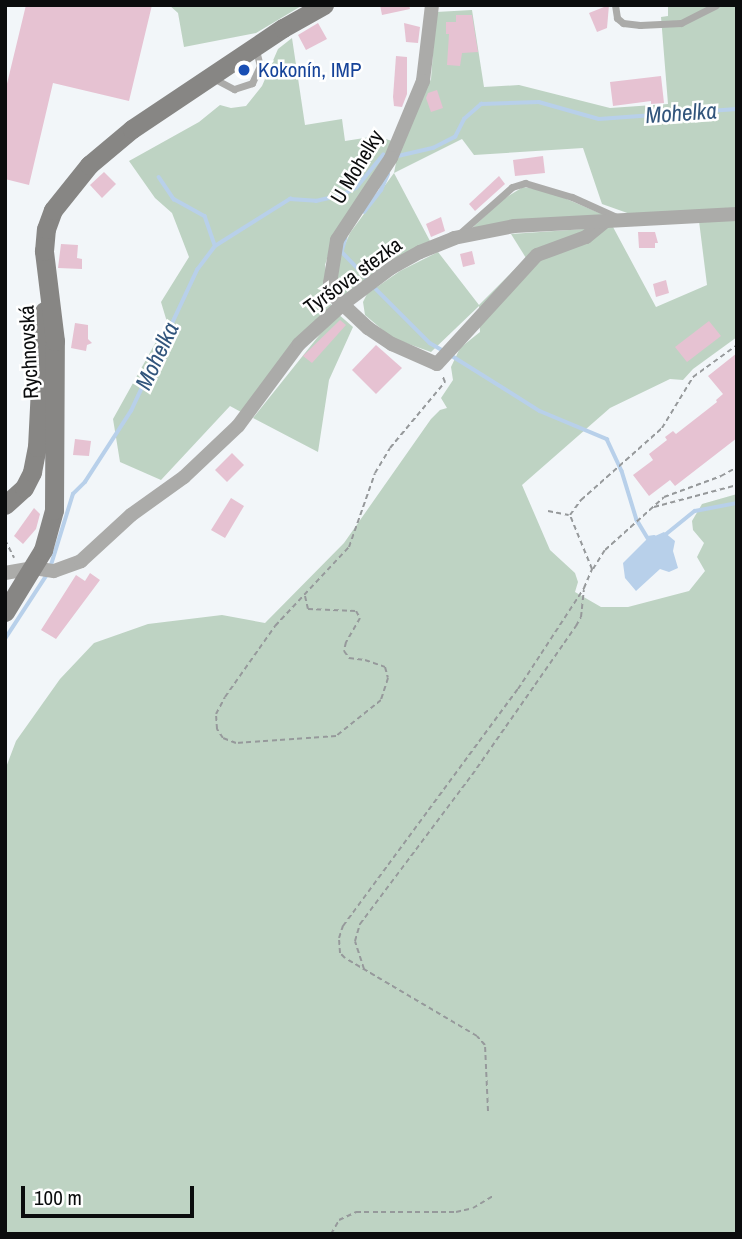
<!DOCTYPE html>
<html>
<head>
<meta charset="utf-8">
<style>
	body { margin:0 }
	#map { position:relative; width:742px; height:1239px; overflow:hidden; background:#f2f6f9; font-family:"Archivo Narrow",sans-serif }
	div>[style] { position:absolute }
	.green>* { inset:0; background:#bed3c3 }
	.water>* { inset:0; background:#b8d0ea }
	.stream>* { height:3.5px; margin:-1.75px; padding:0 1.75px; transform-origin:1.75px; border-radius:1.75px; background:#b8d0ea }
	.building>* { inset:0; background:#e6c2d2 }
	.path>* { height:2px; margin-top:-1px; transform-origin:0; background:repeating-linear-gradient(90deg,#96999b 0 5px,transparent 0 8.5px) }
	.lane>* { height:7px; margin:-3.5px; padding:0 3.5px; transform-origin:3.5px; border-radius:3.5px; background:#ababa9 }
	.street>* { height:14px; margin:-7px; padding:0 7px; transform-origin:7px; border-radius:7px; background:#ababa9 }
	.secondary>* { height:19px; margin:-9.5px; padding:0 9.5px; transform-origin:9.5px; border-radius:9.5px; background:#878684 }
	.dots>* { width:19px; height:19px; translate:-50% -50%; box-sizing:border-box; border:4px solid #fff; border-radius:50% }
	span { translate:-50% -50%; white-space:nowrap; text-align:center; line-height:1.15; -webkit-text-stroke:5px #fff; paint-order:stroke }
	.transit-label { font-size:21px; color:#164399 }
	.left { translate:0 -50%; text-align:left }
	.street-label { font-size:21px; color:#0b0c0d }
	.water-label { font-size:23px; color:#32557c; font-style:italic }
	.frame { position:absolute; inset:0; border:7px solid #0b0c0d; pointer-events:none }
	.scale { position:absolute; left:21px; top:1186px; width:173px; height:32px; box-sizing:border-box; border:4px solid #0b0c0d; border-top:0; padding-left:9px; font-size:21px; line-height:24px; white-space:nowrap; color:#0b0c0d; -webkit-text-stroke:5px #fff; paint-order:stroke }
</style>
</head>
<body>
<div id="map">
	<div class="green">
		<i style="clip-path:polygon(169px 5px,303px 5px,256px 33px,184px 47px,178px 13px)"></i>
		<i style="clip-path:polygon(668px 5px,737px 5px,737px 208px,633px 215px,602px 204px,583px 148px,474px 155px,462px 139px,394px 173px,430px 241px,342px 297px,335px 284px,337px 263px,350px 233px,394px 173px,399px 147px,431px 79px,436px 12px,472px 10px,484px 87px,519px 85px,610px 108px,668px 104px,661px 17px,668px 16px)"></i>
		<i style="clip-path:polygon(292px 38px,305px 125px,342px 119px,345px 141px,377px 136px,392px 141px,375px 175px,333px 240px,325px 265px,331px 306px,241px 412px,230px 406px,161px 480px,120px 462px,113px 419px,167px 322px,161px 302px,189px 257px,172px 213px,155px 198px,129px 161px,199px 122px,220px 105px,231px 108px,246px 106px,262px 86px,278px 49px)"></i>
		<i style="clip-path:polygon(523px 187px,548px 191px,611px 218px,469px 231px,502px 200px)"></i>
		<i style="clip-path:polygon(699px 221px,737px 221px,737px 337px,693px 369px,683px 380px,670px 379px,610px 408px,522px 485px,550px 550px,575px 573px,578px 582px,575px 592px,601px 607px,628px 607px,689px 591px,705px 571px,697px 557px,704px 543px,693px 530px,692px 521px,702px 504px,737px 494px,737px 1234px,5px 1234px,5px 770px,16px 741px,60px 679px,94px 643px,148px 624px,222px 615px,265px 623px,344px 543px,431px 419px,440px 410px,447px 408px,441px 398px,453px 380px,451px 367px,460px 348px,480px 332px,479px 306px,431px 352px,392px 338px,365px 315px,363px 302px,367px 294px,400px 271px,438px 252px,479px 305px,526px 258px,511px 234px,613px 227px,656px 307px,707px 285px)"></i>
		<i style="clip-path:polygon(337px 313px,353px 327px,329px 380px,318px 452px,253px 418px)"></i>
	</div>
	<div class="water">
		<i style="clip-path:polygon(664px 532px,675px 541px,673px 551px,678px 568px,669px 572px,660px 569px,636px 591px,625px 578px,623px 563px,646px 540px)"></i>
	</div>
	<div class="stream">
		<i style="left:398px;top:156px;width:36px;rotate:-13deg"></i>
		<i style="left:433px;top:148px;width:25px;rotate:-27deg"></i>
		<i style="left:455px;top:137px;width:20px;rotate:-63deg"></i>
		<i style="left:464px;top:119px;width:23px;rotate:-41deg"></i>
		<i style="left:481px;top:104px;width:58px;rotate:-2deg"></i>
		<i style="left:539px;top:102px;width:62px;rotate:15.8deg"></i>
		<i style="left:599px;top:119px;width:138px;rotate:-4.1deg"></i>
		<i style="left:159px;top:177px;width:27px;rotate:56deg"></i>
		<i style="left:174px;top:199px;width:35px;rotate:29deg"></i>
		<i style="left:205px;top:216px;width:31px;rotate:71deg"></i>
		<i style="left:364px;top:212px;width:28px;rotate:-52deg"></i>
		<i style="left:381px;top:190px;width:17px;rotate:-66deg"></i>
		<i style="left:346px;top:238px;width:15px;rotate:106deg"></i>
		<i style="left:342px;top:252px;width:39px;rotate:46deg"></i>
		<i style="left:374px;top:287px;width:79px;rotate:45deg"></i>
		<i style="left:430px;top:343px;width:14px;rotate:30deg"></i>
		<i style="left:449px;top:354px;width:107px;rotate:32.1deg"></i>
		<i style="left:540px;top:411px;width:73px;rotate:22.7deg"></i>
		<i style="left:607px;top:439px;width:35px;rotate:65deg"></i>
		<i style="left:622px;top:471px;width:51px;rotate:73deg"></i>
		<i style="left:637px;top:520px;width:21px;rotate:59deg"></i>
		<i style="left:648px;top:538px;width:6px;rotate:-9deg"></i>
		<i style="left:665px;top:535px;width:38px;rotate:-39deg"></i>
		<i style="left:695px;top:511px;width:43px;rotate:-10.8deg"></i>
		<i style="left:51px;top:565px;width:74px;rotate:-72.8deg"></i>
		<i style="left:73px;top:494px;width:17px;rotate:-45deg"></i>
		<i style="left:85px;top:482px;width:85px;rotate:-57.1deg"></i>
		<i style="left:131px;top:411px;width:156px;rotate:-64.9deg"></i>
		<i style="left:197px;top:270px;width:30px;rotate:-53deg"></i>
		<i style="left:215px;top:246px;width:89px;rotate:-32.1deg"></i>
		<i style="left:290px;top:199px;width:26px;rotate:4deg"></i>
		<i style="left:316px;top:201px;width:27px;rotate:-13deg"></i>
		<i style="left:342px;top:195px;width:16px;rotate:-27deg"></i>
		<i style="left:356px;top:188px;width:43px;rotate:-50.7deg"></i>
		<i style="left:5px;top:639px;width:75px;rotate:-56.9deg"></i>
	</div>
	<div class="building">
		<i style="clip-path:polygon(26px 5px,152px 5px,129px 101px,53px 83px,29px 185px,5px 179px,5px 92px)"></i>
		<i style="clip-path:polygon(380px 5px,409px 5px,410px 9px,382px 15px)"></i>
		<i style="clip-path:polygon(609px 5px,607px 28px,597px 32px,589px 13px)"></i>
		<i style="clip-path:polygon(456px 15px,472px 15px,478px 52px,462px 53px,460px 66px,447px 65px,449px 34px,446px 34px,446px 22px,456px 22px)"></i>
		<i style="clip-path:polygon(318px 23px,327px 39px,306px 50px,298px 35px)"></i>
		<i style="clip-path:polygon(404px 23px,420px 27px,418px 43px,406px 42px)"></i>
		<i style="clip-path:polygon(396px 56px,407px 57px,407px 94px,402px 107px,394px 106px,393px 97px)"></i>
		<i style="clip-path:polygon(661px 76px,664px 103px,651px 104px,651px 101px,613px 106px,610px 82px)"></i>
		<i style="clip-path:polygon(437px 90px,443px 108px,431px 112px,426px 98px,428px 93px)"></i>
		<i style="clip-path:polygon(543px 156px,545px 173px,515px 176px,513px 160px)"></i>
		<i style="clip-path:polygon(104px 172px,116px 184px,102px 198px,90px 185px)"></i>
		<i style="clip-path:polygon(499px 176px,505px 184px,475px 211px,469px 204px)"></i>
		<i style="clip-path:polygon(441px 217px,445px 231px,431px 237px,426px 224px)"></i>
		<i style="clip-path:polygon(638px 232px,655px 232px,658px 243px,655px 243px,655px 248px,639px 248px)"></i>
		<i style="clip-path:polygon(61px 244px,78px 245px,77px 258px,82px 259px,82px 269px,58px 268px)"></i>
		<i style="clip-path:polygon(472px 251px,475px 264px,463px 267px,460px 254px)"></i>
		<i style="clip-path:polygon(666px 280px,669px 293px,656px 297px,653px 284px)"></i>
		<i style="clip-path:polygon(340px 320px,346px 325px,312px 363px,303px 356px)"></i>
		<i style="clip-path:polygon(709px 321px,721px 336px,687px 362px,675px 347px)"></i>
		<i style="clip-path:polygon(75px 323px,88px 325px,88px 339px,92px 343px,87px 345px,86px 351px,71px 348px)"></i>
		<i style="clip-path:polygon(376px 345px,402px 368px,376px 394px,352px 370px)"></i>
		<i style="clip-path:polygon(737px 353px,737px 438px,675px 486px,670px 480px,649px 496px,633px 475px,653px 460px,649px 454px,667px 440px,665px 437px,673px 431px,676px 434px,717px 402px,716px 400px,723px 394px,708px 376px)"></i>
		<i style="clip-path:polygon(75px 439px,91px 441px,89px 456px,73px 455px)"></i>
		<i style="clip-path:polygon(232px 453px,244px 465px,227px 482px,215px 470px)"></i>
		<i style="clip-path:polygon(231px 498px,244px 506px,225px 538px,211px 530px)"></i>
		<i style="clip-path:polygon(34px 508px,40px 514px,36px 529px,23px 544px,14px 536px)"></i>
		<i style="clip-path:polygon(90px 573px,100px 580px,56px 639px,41px 630px,76px 575px,85px 581px)"></i>
	</div>
	<div class="path">
		<i style="left:654px;top:507px;width:86px;rotate:-14.8deg"></i>
		<i style="left:548px;top:511px;width:21px;rotate:11deg"></i>
		<i style="left:570px;top:515px;width:19px;rotate:-54deg"></i>
		<i style="left:581px;top:500px;width:108px;rotate:-41.6deg"></i>
		<i style="left:662px;top:428px;width:60px;rotate:-58.7deg"></i>
		<i style="left:693px;top:377px;width:54px;rotate:-36deg"></i>
		<i style="left:5px;top:540px;width:20px;rotate:63deg"></i>
		<i style="left:593px;top:569px;width:22px;rotate:-58deg"></i>
		<i style="left:605px;top:550px;width:79px;rotate:-41.9deg"></i>
		<i style="left:664px;top:497px;width:61px;rotate:-20.2deg"></i>
		<i style="left:721px;top:476px;width:18px;rotate:-29deg"></i>
		<i style="left:305px;top:596px;width:13px;rotate:77deg"></i>
		<i style="left:308px;top:609px;width:48px;rotate:2.4deg"></i>
		<i style="left:356px;top:611px;width:8px;rotate:60deg"></i>
		<i style="left:360px;top:618px;width:28px;rotate:120deg"></i>
		<i style="left:346px;top:642px;width:9px;rotate:103deg"></i>
		<i style="left:344px;top:651px;width:9px;rotate:54deg"></i>
		<i style="left:349px;top:658px;width:16px;rotate:7deg"></i>
		<i style="left:365px;top:660px;width:21px;rotate:19deg"></i>
		<i style="left:385px;top:667px;width:11px;rotate:75deg"></i>
		<i style="left:388px;top:678px;width:23px;rotate:108deg"></i>
		<i style="left:381px;top:700px;width:58px;rotate:141.3deg"></i>
		<i style="left:336px;top:736px;width:100px;rotate:176deg"></i>
		<i style="left:236px;top:743px;width:14px;rotate:-159deg"></i>
		<i style="left:223px;top:738px;width:11px;rotate:-124deg"></i>
		<i style="left:217px;top:729px;width:15px;rotate:-94deg"></i>
		<i style="left:216px;top:714px;width:19px;rotate:-62deg"></i>
		<i style="left:225px;top:697px;width:87px;rotate:-54.8deg"></i>
		<i style="left:275px;top:626px;width:108px;rotate:-46.9deg"></i>
		<i style="left:349px;top:547px;width:78px;rotate:-70.6deg"></i>
		<i style="left:375px;top:473px;width:29px;rotate:-59deg"></i>
		<i style="left:390px;top:448px;width:86px;rotate:-50.2deg"></i>
		<i style="left:445px;top:382px;width:8px;rotate:-113deg"></i>
		<i style="left:364px;top:969px;width:29px;rotate:-108deg"></i>
		<i style="left:355px;top:941px;width:18px;rotate:-74deg"></i>
		<i style="left:360px;top:924px;width:186px;rotate:-53.1deg"></i>
		<i style="left:472px;top:775px;width:182px;rotate:-55.1deg"></i>
		<i style="left:576px;top:626px;width:10px;rotate:-61deg"></i>
		<i style="left:581px;top:617px;width:27px;rotate:-84deg"></i>
		<i style="left:488px;top:1111px;width:66px;rotate:-92.6deg"></i>
		<i style="left:485px;top:1045px;width:12px;rotate:-132deg"></i>
		<i style="left:477px;top:1036px;width:153px;rotate:-149.4deg"></i>
		<i style="left:345px;top:958px;width:7px;rotate:-135deg"></i>
		<i style="left:340px;top:953px;width:15px;rotate:-94deg"></i>
		<i style="left:339px;top:938px;width:13px;rotate:-72deg"></i>
		<i style="left:343px;top:926px;width:295px;rotate:-53.6deg"></i>
		<i style="left:518px;top:689px;width:121px;rotate:-56.8deg"></i>
		<i style="left:584px;top:588px;width:21px;rotate:-67deg"></i>
		<i style="left:592px;top:569px;width:58px;rotate:-112.2deg"></i>
		<i style="left:331px;top:1234px;width:16px;rotate:-60deg"></i>
		<i style="left:339px;top:1220px;width:19px;rotate:-25deg"></i>
		<i style="left:356px;top:1212px;width:100px"></i>
		<i style="left:456px;top:1212px;width:17px;rotate:-13deg"></i>
		<i style="left:473px;top:1208px;width:23px;rotate:-31deg"></i>
	</div>
	<div class="lane">
		<i style="left:615px;top:5px;width:13px;rotate:81deg"></i>
		<i style="left:617px;top:18px;width:8px;rotate:40deg"></i>
		<i style="left:623px;top:23px;width:17px;rotate:7deg"></i>
		<i style="left:640px;top:25px;width:41px;rotate:-2.8deg"></i>
		<i style="left:681px;top:23px;width:39px;rotate:-27deg"></i>
		<i style="left:213px;top:78px;width:24px;rotate:28deg"></i>
		<i style="left:234px;top:89px;width:19px;rotate:-18deg"></i>
		<i style="left:252px;top:83px;width:19px;rotate:-65deg"></i>
		<i style="left:260px;top:66px;width:16px;rotate:-104deg"></i>
		<i style="left:460px;top:233px;width:69px;rotate:-41.5deg"></i>
		<i style="left:512px;top:187px;width:14px;rotate:-17deg"></i>
		<i style="left:525px;top:183px;width:49px;rotate:16.6deg"></i>
		<i style="left:572px;top:197px;width:51px;rotate:24.1deg"></i>
	</div>
	<div class="street">
		<i style="left:432px;top:5px;width:77px;rotate:96.8deg"></i>
		<i style="left:423px;top:81px;width:83px;rotate:112.6deg"></i>
		<i style="left:391px;top:158px;width:98px;rotate:123.4deg"></i>
		<i style="left:337px;top:240px;width:44px;rotate:99.2deg"></i>
		<i style="left:330px;top:283px;width:16px;rotate:68deg"></i>
		<i style="left:336px;top:298px;width:44px;rotate:43.2deg"></i>
		<i style="left:368px;top:328px;width:29px;rotate:34deg"></i>
		<i style="left:392px;top:344px;width:49px;rotate:24deg"></i>
		<i style="left:437px;top:364px;width:148px;rotate:-47.5deg"></i>
		<i style="left:537px;top:255px;width:52px;rotate:-20.2deg"></i>
		<i style="left:586px;top:237px;width:22px;rotate:-39deg"></i>
		<i style="left:5px;top:573px;width:29px;rotate:-10deg"></i>
		<i style="left:34px;top:568px;width:20px;rotate:9deg"></i>
		<i style="left:54px;top:571px;width:29px;rotate:-20deg"></i>
		<i style="left:81px;top:561px;width:68px;rotate:-42.6deg"></i>
		<i style="left:131px;top:515px;width:65px;rotate:-35.6deg"></i>
		<i style="left:184px;top:477px;width:74px;rotate:-43.4deg"></i>
		<i style="left:238px;top:426px;width:102px;rotate:-53.4deg"></i>
		<i style="left:299px;top:344px;width:59px;rotate:-42.3deg"></i>
		<i style="left:343px;top:304px;width:60px;rotate:-36.9deg"></i>
		<i style="left:391px;top:268px;width:33px;rotate:-29deg"></i>
		<i style="left:420px;top:252px;width:37px;rotate:-22deg"></i>
		<i style="left:454px;top:238px;width:61px;rotate:-11.3deg"></i>
		<i style="left:514px;top:226px;width:223px;rotate:-3.1deg"></i>
	</div>
	<div class="secondary">
		<i style="left:5px;top:505px;width:25px;rotate:-42deg"></i>
		<i style="left:24px;top:488px;width:18px;rotate:-63deg"></i>
		<i style="left:32px;top:472px;width:25px;rotate:-79deg"></i>
		<i style="left:37px;top:447px;width:136px;rotate:-87.1deg"></i>
		<i style="left:5px;top:612px;width:73px;rotate:-58.5deg"></i>
		<i style="left:43px;top:550px;width:41px;rotate:-74.6deg"></i>
		<i style="left:54px;top:510px;width:169px;rotate:-89.7deg"></i>
		<i style="left:55px;top:341px;width:91px;rotate:-97deg"></i>
		<i style="left:44px;top:251px;width:22px;rotate:-85deg"></i>
		<i style="left:46px;top:229px;width:20px;rotate:-70deg"></i>
		<i style="left:53px;top:210px;width:58px;rotate:-51.3deg"></i>
		<i style="left:89px;top:165px;width:56px;rotate:-39.9deg"></i>
		<i style="left:132px;top:129px;width:182px;rotate:-33.8deg"></i>
		<i style="left:283px;top:28px;width:47px;rotate:-29.3deg"></i>
	</div>
	<div class="dots">
		<i style="left:244px;top:70px;background:#1a4fb4"></i>
	</div>
	<div class="transit-label">
		<span class="left" style="left:258px;top:70px">Kokonín, IMP</span>
	</div>
	<div class="street-label">
		<span style="left:357px;top:167px;rotate:-59deg">U Mohelky</span>
		<span style="left:353px;top:276px;rotate:-36deg">Tyršova stezka</span>
		<span style="left:29px;top:352px;rotate:-93deg">Rychnovská</span>
	</div>
	<div class="water-label">
		<span style="left:681px;top:113px;rotate:-4deg">Mohelka</span>
		<span style="left:157px;top:356px;rotate:-65deg">Mohelka</span>
	</div>
	<div class="frame"></div>
	<div class="scale">100 m</div>
</div>
</body>
</html>
